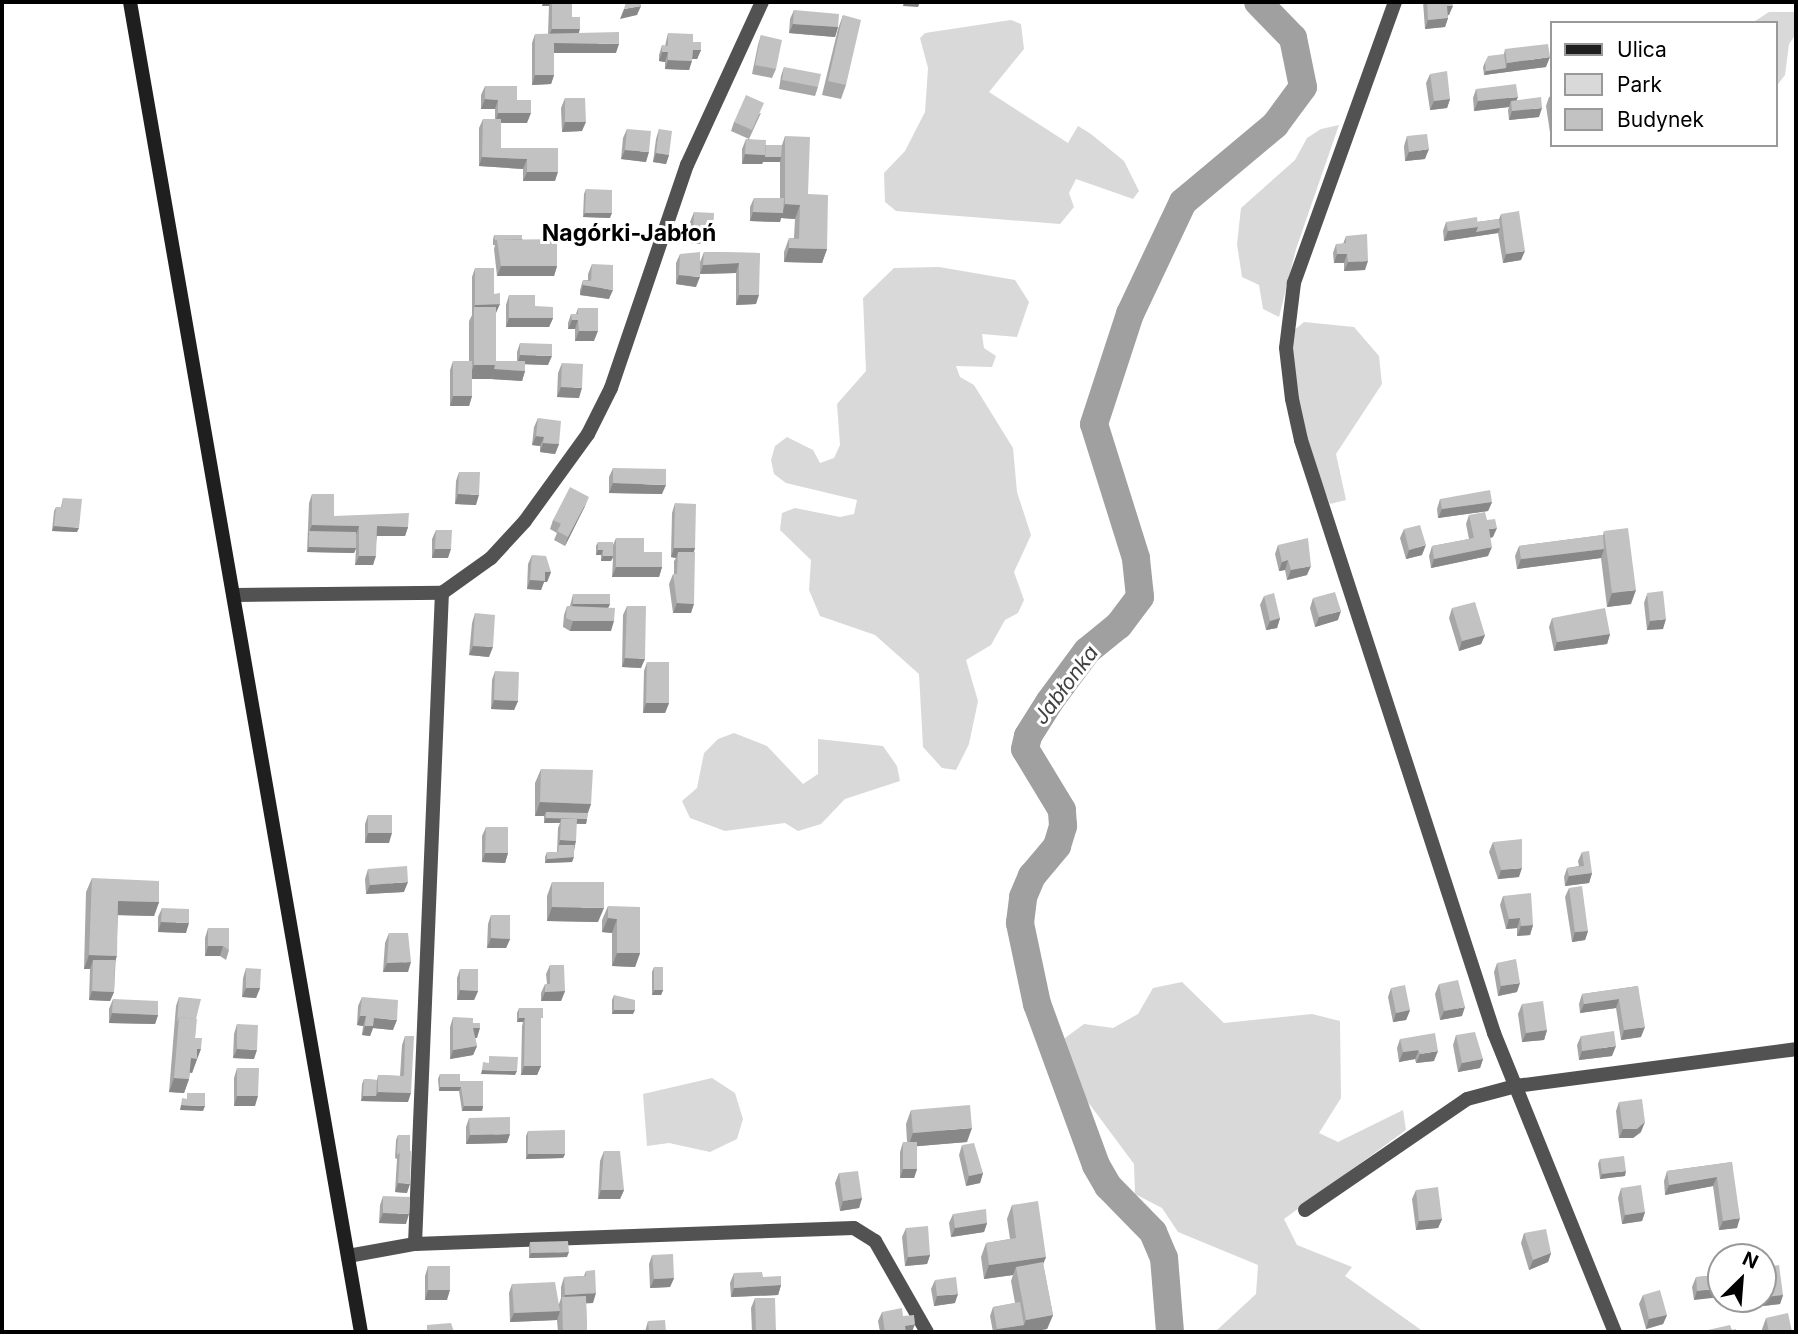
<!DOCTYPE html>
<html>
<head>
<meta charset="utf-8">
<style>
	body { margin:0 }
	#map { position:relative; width:1798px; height:1334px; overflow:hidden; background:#fff; font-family:Inter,sans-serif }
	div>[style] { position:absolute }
	.green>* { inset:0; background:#d9d9d9 }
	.river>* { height:28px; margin:-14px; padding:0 14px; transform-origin:14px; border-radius:14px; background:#a0a0a0 }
	.minor>* { height:14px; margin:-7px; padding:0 7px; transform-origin:7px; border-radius:7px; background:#525252 }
	.secondary>* { height:14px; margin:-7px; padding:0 7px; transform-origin:7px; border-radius:7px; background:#1f1f1f }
	.wall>* { inset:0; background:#a7a7a7 }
	.shaded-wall>* { inset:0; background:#888 }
	.building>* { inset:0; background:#c2c2c2 }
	span { translate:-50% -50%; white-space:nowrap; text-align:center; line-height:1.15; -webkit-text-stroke:6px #fff; paint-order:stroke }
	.water-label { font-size:21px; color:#414141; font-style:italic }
	.quarter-label { font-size:23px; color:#000; font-weight:700 }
	.frame { position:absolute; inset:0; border:4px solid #000; pointer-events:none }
	.legend { position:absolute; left:1550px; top:21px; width:228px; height:126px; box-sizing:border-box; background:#fff; border:2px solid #999; margin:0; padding:9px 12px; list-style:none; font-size:21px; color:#000 }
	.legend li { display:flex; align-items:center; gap:14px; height:35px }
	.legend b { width:35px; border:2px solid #999 }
	.north { position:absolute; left:1707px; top:1243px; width:70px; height:70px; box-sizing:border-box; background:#fff; border:2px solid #999; border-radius:50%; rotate:25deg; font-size:19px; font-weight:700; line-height:28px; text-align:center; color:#000 }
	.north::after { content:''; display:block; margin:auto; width:24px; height:32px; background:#000; clip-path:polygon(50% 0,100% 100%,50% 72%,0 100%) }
</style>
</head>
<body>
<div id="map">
	<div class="green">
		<i style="clip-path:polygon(1769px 12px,1796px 12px,1796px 34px,1789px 44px,1785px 75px,1775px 88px,1775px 23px,1732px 23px,1755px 21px)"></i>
		<i style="clip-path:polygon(1011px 20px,1021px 24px,1024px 49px,989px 92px,1068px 143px,1078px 126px,1091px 134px,1124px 161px,1139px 191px,1133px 199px,1076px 179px,1069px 193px,1074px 207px,1060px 224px,896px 211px,885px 202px,884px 173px,905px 151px,925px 112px,928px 68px,920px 38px,925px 33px)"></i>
		<i style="clip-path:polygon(1339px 125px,1296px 249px,1279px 317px,1263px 309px,1259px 285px,1242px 277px,1237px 244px,1241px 208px,1295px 160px,1307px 138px,1321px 129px)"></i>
		<i style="clip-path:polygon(939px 267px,1015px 280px,1029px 302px,1017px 337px,982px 334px,984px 348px,996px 356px,992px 367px,956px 366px,960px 377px,974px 385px,1013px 448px,1017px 492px,1031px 535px,1014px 572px,1024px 600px,1018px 613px,1005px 620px,991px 645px,966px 660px,978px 701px,969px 744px,956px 770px,942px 768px,923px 747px,919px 674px,875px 635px,820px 616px,809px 590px,811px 560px,780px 530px,782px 513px,795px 508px,840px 517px,854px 514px,857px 500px,786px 483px,774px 474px,771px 460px,775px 446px,787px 437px,813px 450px,820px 463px,834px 458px,840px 445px,837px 404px,866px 371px,863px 298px,894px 268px)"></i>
		<i style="clip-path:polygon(1304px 322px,1354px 327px,1379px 356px,1382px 384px,1336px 454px,1346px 500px,1330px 504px,1304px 442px,1295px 392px,1292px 332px)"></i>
		<i style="clip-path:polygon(734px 733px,767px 746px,803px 784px,818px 774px,818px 739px,883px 746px,897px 766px,900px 781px,845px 799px,821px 824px,798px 831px,785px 823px,725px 831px,690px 818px,682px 801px,697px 788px,704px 753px,718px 739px)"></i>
		<i style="clip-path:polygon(1182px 982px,1224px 1023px,1312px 1014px,1340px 1021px,1341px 1098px,1319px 1133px,1338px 1142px,1403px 1110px,1406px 1130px,1284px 1219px,1297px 1245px,1352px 1267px,1345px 1276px,1424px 1332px,1215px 1332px,1256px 1294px,1258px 1265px,1178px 1232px,1162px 1208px,1135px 1194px,1134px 1164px,1079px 1090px,1061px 1041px,1084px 1024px,1113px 1028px,1138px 1014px,1153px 988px)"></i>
		<i style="clip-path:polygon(712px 1078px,735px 1093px,743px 1119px,737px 1139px,710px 1152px,669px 1143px,647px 1146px,643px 1094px)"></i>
	</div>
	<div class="river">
		<i style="left:1170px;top:1332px;width:74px;rotate:-94.6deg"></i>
		<i style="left:1164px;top:1258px;width:28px;rotate:-113deg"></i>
		<i style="left:1153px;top:1232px;width:64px;rotate:-134.4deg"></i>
		<i style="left:1108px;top:1186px;width:24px;rotate:-120deg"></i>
		<i style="left:1096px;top:1165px;width:171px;rotate:-110.1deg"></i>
		<i style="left:1037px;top:1004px;width:83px;rotate:-101.9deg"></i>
		<i style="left:1020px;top:923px;width:26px;rotate:-83deg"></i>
		<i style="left:1023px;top:897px;width:23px;rotate:-67deg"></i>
		<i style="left:1032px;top:876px;width:39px;rotate:-50deg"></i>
		<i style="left:1057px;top:846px;width:21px;rotate:-73deg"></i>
		<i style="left:1063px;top:826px;width:16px;rotate:-94deg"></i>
		<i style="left:1062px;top:810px;width:71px;rotate:-121.2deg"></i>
		<i style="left:1025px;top:749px;width:13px;rotate:-77deg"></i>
		<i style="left:1028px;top:736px;width:41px;rotate:-57.8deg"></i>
		<i style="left:1050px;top:701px;width:62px;rotate:-53.5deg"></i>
		<i style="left:1087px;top:651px;width:41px;rotate:-39.1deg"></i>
		<i style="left:1119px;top:625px;width:35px;rotate:-53deg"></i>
		<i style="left:1140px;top:597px;width:39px;rotate:-96deg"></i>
		<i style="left:1136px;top:558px;width:140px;rotate:-107.4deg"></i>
		<i style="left:1094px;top:424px;width:116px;rotate:-71.9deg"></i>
		<i style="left:1130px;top:314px;width:124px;rotate:-64.7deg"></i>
		<i style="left:1183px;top:202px;width:120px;rotate:-39.9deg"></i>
		<i style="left:1275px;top:125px;width:47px;rotate:-53.6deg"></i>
		<i style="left:1303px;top:87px;width:50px;rotate:-101.5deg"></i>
		<i style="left:1293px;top:38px;width:50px;rotate:-134.2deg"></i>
	</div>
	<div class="minor">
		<i style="left:1395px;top:2px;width:299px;rotate:109.8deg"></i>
		<i style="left:1294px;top:283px;width:65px;rotate:97deg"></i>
		<i style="left:1286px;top:348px;width:51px;rotate:83.3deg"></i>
		<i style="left:1292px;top:399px;width:42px;rotate:77.6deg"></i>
		<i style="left:1301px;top:440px;width:624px;rotate:71.97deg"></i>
		<i style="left:1494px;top:1033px;width:323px;rotate:68deg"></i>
		<i style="left:235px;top:595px;width:207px;rotate:-0.6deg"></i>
		<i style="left:442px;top:593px;width:60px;rotate:-35.5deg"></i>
		<i style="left:491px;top:558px;width:50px;rotate:-47.4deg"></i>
		<i style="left:525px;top:521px;width:107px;rotate:-54.1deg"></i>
		<i style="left:588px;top:434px;width:51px;rotate:-63.4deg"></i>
		<i style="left:611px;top:388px;width:236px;rotate:-71.2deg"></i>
		<i style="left:687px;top:165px;width:179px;rotate:-65.3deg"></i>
		<i style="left:1305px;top:1210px;width:196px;rotate:-34.4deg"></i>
		<i style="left:1467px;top:1099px;width:51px;rotate:-14.9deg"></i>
		<i style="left:1516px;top:1086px;width:282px;rotate:-7.5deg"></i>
		<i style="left:415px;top:1244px;width:652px;rotate:-87.63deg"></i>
		<i style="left:348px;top:1256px;width:68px;rotate:-10.2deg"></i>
		<i style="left:415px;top:1244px;width:439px;rotate:-2.1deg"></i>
		<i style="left:854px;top:1228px;width:25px;rotate:32deg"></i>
		<i style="left:875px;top:1241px;width:105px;rotate:60.3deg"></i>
	</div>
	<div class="secondary">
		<i style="left:130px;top:2px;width:1350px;rotate:80.15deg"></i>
	</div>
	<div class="wall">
		<i style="clip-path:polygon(543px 2px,572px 2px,572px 17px,579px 33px,616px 53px,554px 53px,554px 75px,551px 84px,532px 85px,532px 43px,535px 34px,548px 34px,549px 6px,542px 6px)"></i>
		<i style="clip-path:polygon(1423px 2px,1452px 2px,1449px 15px,1448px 15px,1448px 18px,1445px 27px,1425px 29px)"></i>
		<i style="clip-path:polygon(794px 10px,838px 27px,835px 37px,789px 33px,790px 19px)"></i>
		<i style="clip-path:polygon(843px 15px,846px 85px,841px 99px,822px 95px,838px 29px)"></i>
		<i style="clip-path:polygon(668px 33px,701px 50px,697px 59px,692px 59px,689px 70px,665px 69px,665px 62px,659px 61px,659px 55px,662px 45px,665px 46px)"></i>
		<i style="clip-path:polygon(761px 35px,776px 69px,772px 78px,752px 74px,758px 45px)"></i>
		<i style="clip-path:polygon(1505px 49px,1546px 67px,1484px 75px,1483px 67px,1485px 62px,1504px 54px)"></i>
		<i style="clip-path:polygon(784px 67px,818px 87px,815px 96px,779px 89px,781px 76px)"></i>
		<i style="clip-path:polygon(1430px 74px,1450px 99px,1447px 108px,1430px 110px,1426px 83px)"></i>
		<i style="clip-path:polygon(485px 86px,517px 100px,527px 123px,501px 123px,501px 148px,558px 148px,555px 181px,523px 181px,523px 169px,479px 166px,479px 128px,483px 119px,495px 119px,495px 109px,481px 109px,481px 95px)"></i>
		<i style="clip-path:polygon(1476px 89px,1517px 100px,1539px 117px,1509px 120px,1508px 110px,1509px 107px,1474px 111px,1473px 98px)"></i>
		<i style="clip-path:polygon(1551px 96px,1551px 139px,1546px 106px,1549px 97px)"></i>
		<i style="clip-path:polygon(565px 98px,582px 131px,562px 132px,561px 108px)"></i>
		<i style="clip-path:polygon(761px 113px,749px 139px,766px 145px,782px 145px,785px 136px,808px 194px,827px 249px,822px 263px,784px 262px,784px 252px,789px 238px,794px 238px,795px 219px,781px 218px,780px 222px,750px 221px,750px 207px,754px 198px,780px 198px,780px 161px,763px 162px,762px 164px,742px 164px,742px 149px,746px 139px,749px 139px,731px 131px,734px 122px)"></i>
		<i style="clip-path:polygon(627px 129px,646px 162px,621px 159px,623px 138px)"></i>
		<i style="clip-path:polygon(659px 129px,669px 155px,666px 164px,653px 162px,656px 139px)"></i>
		<i style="clip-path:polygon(1407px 136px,1425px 159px,1405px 161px,1404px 146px)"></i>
		<i style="clip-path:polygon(586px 189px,610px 218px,583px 217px,584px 194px)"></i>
		<i style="clip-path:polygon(694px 212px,713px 234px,710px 244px,690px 243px,690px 222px)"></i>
		<i style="clip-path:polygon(1501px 214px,1521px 260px,1503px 263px,1498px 233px,1444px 241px,1443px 231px,1446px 222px,1477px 222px,1499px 219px)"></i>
		<i style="clip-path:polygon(494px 235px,522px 239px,557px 266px,554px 276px,497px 276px,494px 249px,495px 245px,493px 245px,493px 240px)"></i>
		<i style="clip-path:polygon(1346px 236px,1365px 270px,1344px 271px,1344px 263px,1334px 263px,1333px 253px,1336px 244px,1343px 244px)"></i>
		<i style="clip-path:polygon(704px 252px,760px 253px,756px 304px,736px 305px,736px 273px,700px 274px,700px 262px)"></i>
		<i style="clip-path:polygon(680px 254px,696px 287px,676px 284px,676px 263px)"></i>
		<i style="clip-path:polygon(592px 264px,609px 299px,580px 295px,580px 290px,583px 280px,588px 280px,588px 274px)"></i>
		<i style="clip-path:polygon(475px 268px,494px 294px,496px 313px,496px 361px,517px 361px,517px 352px,520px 343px,548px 365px,525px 364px,525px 371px,522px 381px,491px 379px,472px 379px,472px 396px,469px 406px,450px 406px,450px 370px,453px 361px,469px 361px,469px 321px,472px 315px,472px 277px)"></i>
		<i style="clip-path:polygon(509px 295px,535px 306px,553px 318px,549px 327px,506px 327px,506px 305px)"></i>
		<i style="clip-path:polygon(578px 308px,594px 341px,575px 341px,575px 329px,568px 329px,568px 323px,571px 314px,576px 314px)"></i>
		<i style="clip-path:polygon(562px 363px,579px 398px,557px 397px,558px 373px)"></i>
		<i style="clip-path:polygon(538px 418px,559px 444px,555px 454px,540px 452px,540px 446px,532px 445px,534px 427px)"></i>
		<i style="clip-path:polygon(613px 468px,662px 494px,609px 493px,609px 477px)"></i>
		<i style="clip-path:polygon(459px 472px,476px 505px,455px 504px,456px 481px)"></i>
		<i style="clip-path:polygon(312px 494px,334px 516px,408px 527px,405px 536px,377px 536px,373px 565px,355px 565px,356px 549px,354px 553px,307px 552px,309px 503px)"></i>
		<i style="clip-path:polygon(63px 498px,77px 532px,52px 531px,54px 511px,56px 507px,61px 507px)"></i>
		<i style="clip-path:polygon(1440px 499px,1492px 502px,1488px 511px,1438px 518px,1437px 509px)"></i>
		<i style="clip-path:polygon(675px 503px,695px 548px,694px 552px,691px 613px,673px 613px,669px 584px,673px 574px,674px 574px,674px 561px,676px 558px,671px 557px,672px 513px)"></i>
		<i style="clip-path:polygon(585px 506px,565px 546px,554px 540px,557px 533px,550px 529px,553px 520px)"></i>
		<i style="clip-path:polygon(1469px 515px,1487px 520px,1493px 537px,1490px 538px,1488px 556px,1431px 568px,1429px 556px,1432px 546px,1469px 539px,1466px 524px)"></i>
		<i style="clip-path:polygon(1404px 529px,1422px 555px,1406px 559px,1400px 538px)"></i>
		<i style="clip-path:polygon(436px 530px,448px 558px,432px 558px,432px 539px)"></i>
		<i style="clip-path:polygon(1604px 531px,1631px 604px,1607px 607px,1601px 558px,1517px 569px,1515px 556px,1519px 546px,1603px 535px)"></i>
		<i style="clip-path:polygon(616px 538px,644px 552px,662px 567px,659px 577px,612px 577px,613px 558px,611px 561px,601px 561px,601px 555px,596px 555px,596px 546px,598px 542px,613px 545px)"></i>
		<i style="clip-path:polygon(1278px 545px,1307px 575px,1287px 580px,1285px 570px,1279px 571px,1275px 554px)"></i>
		<i style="clip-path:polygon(532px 555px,551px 572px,547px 582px,544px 582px,541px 590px,527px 589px,528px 564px)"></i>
		<i style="clip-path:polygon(573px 594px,608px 608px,611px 631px,570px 631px,563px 627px,564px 615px,567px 606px,570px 606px)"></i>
		<i style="clip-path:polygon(1647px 594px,1663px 629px,1647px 630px,1644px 603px)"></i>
		<i style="clip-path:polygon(1264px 596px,1280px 618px,1277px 628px,1266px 630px,1260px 605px)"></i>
		<i style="clip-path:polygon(1313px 598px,1338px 620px,1315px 627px,1310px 608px)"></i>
		<i style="clip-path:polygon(627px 606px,641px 668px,622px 667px,623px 615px)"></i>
		<i style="clip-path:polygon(1452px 608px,1485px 635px,1481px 644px,1459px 651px,1449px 618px)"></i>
		<i style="clip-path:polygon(475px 613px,489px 657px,469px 655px,472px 623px)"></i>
		<i style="clip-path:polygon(1552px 618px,1610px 634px,1607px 644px,1554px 651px,1549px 627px)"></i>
		<i style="clip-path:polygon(647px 662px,669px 703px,665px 713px,643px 713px,644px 671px)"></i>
		<i style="clip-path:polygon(495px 671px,518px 701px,514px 710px,491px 709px,492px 680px)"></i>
		<i style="clip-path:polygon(541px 769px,591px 804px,588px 813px,586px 824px,576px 824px,576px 841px,572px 862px,545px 863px,545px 857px,547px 852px,557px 852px,558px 828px,560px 823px,544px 823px,544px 816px,535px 816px,535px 783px)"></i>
		<i style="clip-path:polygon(368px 815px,389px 843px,365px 843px,365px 824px)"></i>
		<i style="clip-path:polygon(486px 827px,508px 853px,505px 863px,482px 862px,482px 836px)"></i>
		<i style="clip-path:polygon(1493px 842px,1519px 877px,1498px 879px,1489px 852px)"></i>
		<i style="clip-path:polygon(1582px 852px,1592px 873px,1589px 883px,1565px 886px,1564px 877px,1567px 868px,1579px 866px,1578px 861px)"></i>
		<i style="clip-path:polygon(368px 869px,404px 892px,366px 894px,365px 879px)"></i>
		<i style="clip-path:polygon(92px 878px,159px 902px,154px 916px,118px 915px,114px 992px,110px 1001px,89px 1000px,90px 969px,84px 969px,86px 892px)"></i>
		<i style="clip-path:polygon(552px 882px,598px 922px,547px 921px,547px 896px)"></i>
		<i style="clip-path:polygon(1569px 888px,1588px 931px,1585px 940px,1572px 942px,1565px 897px)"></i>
		<i style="clip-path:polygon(1503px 896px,1533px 925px,1530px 935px,1517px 936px,1517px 928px,1506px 929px,1500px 905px)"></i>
		<i style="clip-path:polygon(608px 906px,640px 953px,635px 967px,612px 966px,612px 933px,602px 932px,602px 920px)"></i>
		<i style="clip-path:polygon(162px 908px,186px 933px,158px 932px,158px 917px)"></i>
		<i style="clip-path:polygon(491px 915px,510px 939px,506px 948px,487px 948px,488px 924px)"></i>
		<i style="clip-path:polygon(208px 928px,229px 950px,226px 960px,220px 956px,205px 956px,205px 938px)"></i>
		<i style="clip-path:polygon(389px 933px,408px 972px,383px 972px,385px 943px)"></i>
		<i style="clip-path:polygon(1497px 963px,1517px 992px,1498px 996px,1494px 972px)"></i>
		<i style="clip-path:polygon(550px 965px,565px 991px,561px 1001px,541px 1001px,541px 993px,545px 984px,547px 984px,546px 974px)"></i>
		<i style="clip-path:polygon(654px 967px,663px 990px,661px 995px,652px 995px,652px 972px)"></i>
		<i style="clip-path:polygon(246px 968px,260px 988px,256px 998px,242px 997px,243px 978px)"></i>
		<i style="clip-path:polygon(460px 969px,478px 991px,474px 1000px,457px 1000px,457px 978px)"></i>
		<i style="clip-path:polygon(1439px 984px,1462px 1016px,1440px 1020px,1435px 994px)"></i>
		<i style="clip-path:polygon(1638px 986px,1641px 1037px,1621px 1040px,1616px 1008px,1580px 1013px,1579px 1004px,1582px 994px)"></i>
		<i style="clip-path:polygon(1391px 988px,1410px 1010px,1406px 1020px,1393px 1022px,1388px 997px)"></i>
		<i style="clip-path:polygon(614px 995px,633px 1014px,612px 1014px,612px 1000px)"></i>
		<i style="clip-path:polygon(179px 997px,196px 1019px,195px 1038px,196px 1063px,195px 1063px,192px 1073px,190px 1072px,189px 1079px,184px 1093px,169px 1092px,176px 1006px)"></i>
		<i style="clip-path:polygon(362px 997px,393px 1030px,373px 1028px,370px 1036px,362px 1035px,363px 1026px,357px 1025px,358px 1006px)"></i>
		<i style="clip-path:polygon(113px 999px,158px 1015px,155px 1024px,109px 1023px,109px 1009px)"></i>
		<i style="clip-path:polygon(1522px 1004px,1547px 1030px,1544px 1040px,1522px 1042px,1518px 1014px)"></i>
		<i style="clip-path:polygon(519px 1008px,541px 1023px,541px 1066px,537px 1075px,521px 1075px,522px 1026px,523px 1022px,517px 1022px,517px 1013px)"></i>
		<i style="clip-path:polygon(453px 1017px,473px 1023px,477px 1038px,475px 1038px,477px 1046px,473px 1055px,450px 1059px,450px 1027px)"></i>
		<i style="clip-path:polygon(237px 1024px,254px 1059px,233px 1058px,234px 1034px)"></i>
		<i style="clip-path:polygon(1456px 1035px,1483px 1059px,1480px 1068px,1458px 1072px,1453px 1045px)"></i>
		<i style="clip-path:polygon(405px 1036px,408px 1102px,361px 1101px,362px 1084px,364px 1079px,377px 1080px,378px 1075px,400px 1076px,402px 1045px)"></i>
		<i style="clip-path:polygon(1581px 1036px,1612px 1056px,1579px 1060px,1577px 1045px)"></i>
		<i style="clip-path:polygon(1400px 1039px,1434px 1061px,1416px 1063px,1415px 1059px,1399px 1062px,1397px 1048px)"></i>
		<i style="clip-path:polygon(237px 1068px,255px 1106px,234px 1106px,234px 1078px)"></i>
		<i style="clip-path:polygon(440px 1074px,460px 1081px,483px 1106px,482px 1111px,462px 1111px,459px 1091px,439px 1091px,438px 1079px)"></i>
		<i style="clip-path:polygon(1619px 1102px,1641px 1132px,1633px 1138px,1619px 1138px,1616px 1111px)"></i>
		<i style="clip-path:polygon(911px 1110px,967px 1142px,917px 1146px,917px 1169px,914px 1178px,900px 1178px,900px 1152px,903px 1142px,907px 1142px,906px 1124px)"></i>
		<i style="clip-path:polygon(469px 1118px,507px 1143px,466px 1144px,466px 1127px)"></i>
		<i style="clip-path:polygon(528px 1131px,565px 1154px,563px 1158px,526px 1159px,526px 1136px)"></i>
		<i style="clip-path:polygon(398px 1135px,407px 1193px,395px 1192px,397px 1159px,395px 1158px,396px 1140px)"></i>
		<i style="clip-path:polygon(962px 1145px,983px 1173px,980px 1183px,966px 1186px,959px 1155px)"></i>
		<i style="clip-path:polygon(604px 1151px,624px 1190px,620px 1199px,598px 1199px,600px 1161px)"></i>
		<i style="clip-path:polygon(1600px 1159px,1625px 1176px,1600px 1179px,1598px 1164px)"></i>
		<i style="clip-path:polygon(1732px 1162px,1737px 1228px,1719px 1230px,1713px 1186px,1665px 1195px,1664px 1181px,1667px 1171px)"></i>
		<i style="clip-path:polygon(839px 1173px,862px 1198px,859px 1208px,840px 1211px,835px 1183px)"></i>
		<i style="clip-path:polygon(1621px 1188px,1645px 1212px,1642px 1221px,1622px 1224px,1618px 1198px)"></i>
		<i style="clip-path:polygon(1416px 1190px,1442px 1219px,1438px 1228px,1416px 1230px,1412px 1199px)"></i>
		<i style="clip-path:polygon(383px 1196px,406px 1224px,379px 1223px,380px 1205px)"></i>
		<i style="clip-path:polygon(1012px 1205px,1046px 1257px,1043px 1264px,1053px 1315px,1047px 1329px,1031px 1332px,993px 1332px,990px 1316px,993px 1307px,1015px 1303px,1011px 1281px,1013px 1275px,984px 1279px,981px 1257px,986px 1243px,1010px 1239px,1007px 1219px)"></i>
		<i style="clip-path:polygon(953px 1214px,987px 1223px,984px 1232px,951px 1237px,949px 1223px)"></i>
		<i style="clip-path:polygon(906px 1228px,930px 1255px,927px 1264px,905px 1266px,902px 1237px)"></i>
		<i style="clip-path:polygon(1524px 1233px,1551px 1253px,1548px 1262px,1529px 1270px,1521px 1243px)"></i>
		<i style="clip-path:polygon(530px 1242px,567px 1257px,529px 1258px,529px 1247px)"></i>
		<i style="clip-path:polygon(652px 1255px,674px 1278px,670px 1287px,650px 1288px,649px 1264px)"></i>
		<i style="clip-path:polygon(428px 1266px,447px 1300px,425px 1300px,425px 1276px)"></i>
		<i style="clip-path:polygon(1763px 1268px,1783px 1295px,1780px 1304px,1763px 1306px,1762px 1299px,1763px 1299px)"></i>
		<i style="clip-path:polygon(586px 1271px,593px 1303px,586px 1303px,587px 1332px,558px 1332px,557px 1320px,510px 1322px,509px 1293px,512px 1284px,559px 1304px,561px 1298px,561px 1287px,564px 1277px,584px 1276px)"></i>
		<i style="clip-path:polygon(734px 1273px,763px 1277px,781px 1285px,778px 1295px,731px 1297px,730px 1283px)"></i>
		<i style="clip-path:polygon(1721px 1275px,1694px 1300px,1692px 1287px,1696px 1277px)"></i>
		<i style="clip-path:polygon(935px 1280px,955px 1303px,934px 1306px,931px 1289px)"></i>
		<i style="clip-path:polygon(1643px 1295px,1667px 1315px,1663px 1324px,1646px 1329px,1639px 1304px)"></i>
		<i style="clip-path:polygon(755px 1298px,776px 1332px,752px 1332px,751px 1308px)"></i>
		<i style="clip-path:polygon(882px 1312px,903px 1316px,912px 1332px,880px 1332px,878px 1321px)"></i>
		<i style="clip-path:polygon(1766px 1318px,1792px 1332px,1761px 1332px)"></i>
		<i style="clip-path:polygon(648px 1321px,666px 1332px,645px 1332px)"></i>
	</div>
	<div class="shaded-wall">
		<i style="clip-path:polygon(544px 2px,550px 2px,549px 6px,542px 6px)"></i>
		<i style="clip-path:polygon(904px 2px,920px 2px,918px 7px,903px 6px)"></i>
		<i style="clip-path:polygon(641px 6px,637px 15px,620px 19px,624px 9px)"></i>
		<i style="clip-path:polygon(1447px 6px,1453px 6px,1449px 15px,1443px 16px)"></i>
		<i style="clip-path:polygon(1448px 18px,1445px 27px,1425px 29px,1428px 20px)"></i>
		<i style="clip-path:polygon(793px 24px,838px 27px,835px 37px,789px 33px)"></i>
		<i style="clip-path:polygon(552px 29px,580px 29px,577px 39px,548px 38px)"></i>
		<i style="clip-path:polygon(554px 43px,619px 44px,616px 53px,550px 53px)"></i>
		<i style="clip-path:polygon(693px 50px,701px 50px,697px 59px,689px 59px)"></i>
		<i style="clip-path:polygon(662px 52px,668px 52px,665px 62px,659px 61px)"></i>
		<i style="clip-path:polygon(1550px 57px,1546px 67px,1484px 75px,1486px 71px,1506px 68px,1507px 63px)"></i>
		<i style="clip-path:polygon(668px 60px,692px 61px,689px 70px,665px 69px)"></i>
		<i style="clip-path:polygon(535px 75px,554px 75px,551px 84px,532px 85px)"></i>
		<i style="clip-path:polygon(1518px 97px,1514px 106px,1511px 101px,1509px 107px,1474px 111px,1478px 101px)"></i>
		<i style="clip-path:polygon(485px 99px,498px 100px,495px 109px,481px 109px)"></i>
		<i style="clip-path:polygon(1450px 99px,1447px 108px,1430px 110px,1434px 101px)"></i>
		<i style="clip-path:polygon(1542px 108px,1539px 117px,1509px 120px,1512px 111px)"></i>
		<i style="clip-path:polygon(498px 113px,531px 113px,527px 123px,495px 123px)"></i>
		<i style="clip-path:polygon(565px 122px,586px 122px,582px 131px,562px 132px)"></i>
		<i style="clip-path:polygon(1429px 149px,1425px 159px,1405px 161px,1409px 152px)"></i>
		<i style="clip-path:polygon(625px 150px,649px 152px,646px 162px,621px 159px)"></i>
		<i style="clip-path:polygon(656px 153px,669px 155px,666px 164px,653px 162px)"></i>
		<i style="clip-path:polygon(745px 154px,765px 155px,781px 157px,780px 162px,763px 162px,762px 164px,742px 164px)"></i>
		<i style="clip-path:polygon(482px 157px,527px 159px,523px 169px,479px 166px)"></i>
		<i style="clip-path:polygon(527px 172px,558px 172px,555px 181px,523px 181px)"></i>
		<i style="clip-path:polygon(785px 204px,800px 205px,795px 219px,781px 218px,780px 222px,750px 221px,753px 212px,782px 213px)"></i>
		<i style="clip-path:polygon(585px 213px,612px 213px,610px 218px,583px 217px)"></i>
		<i style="clip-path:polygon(1478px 227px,1500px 228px,1498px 233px,1444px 241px,1448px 231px)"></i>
		<i style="clip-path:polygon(693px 234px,713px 234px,710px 244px,690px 243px)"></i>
		<i style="clip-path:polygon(789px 248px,827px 249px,822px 263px,784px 262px)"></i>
		<i style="clip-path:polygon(1525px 251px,1521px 260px,1503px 263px,1506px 254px)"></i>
		<i style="clip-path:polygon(1337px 254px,1347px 254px,1344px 263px,1334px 263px)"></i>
		<i style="clip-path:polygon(1368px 261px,1365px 270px,1344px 271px,1348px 262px)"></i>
		<i style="clip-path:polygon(739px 263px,736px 273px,700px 274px,703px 265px)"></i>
		<i style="clip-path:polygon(501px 266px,557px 266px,554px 276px,497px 276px)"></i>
		<i style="clip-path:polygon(679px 275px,700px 277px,696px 287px,676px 284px)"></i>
		<i style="clip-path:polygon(583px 285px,613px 290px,609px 299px,580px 295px)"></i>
		<i style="clip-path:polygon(739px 295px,759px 295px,756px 304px,736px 305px)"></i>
		<i style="clip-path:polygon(500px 304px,496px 313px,474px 307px,471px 315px,475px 305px)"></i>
		<i style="clip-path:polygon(509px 318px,553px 318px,549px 327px,506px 327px)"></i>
		<i style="clip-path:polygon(572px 320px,578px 320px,575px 329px,568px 329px)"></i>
		<i style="clip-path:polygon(579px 331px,598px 331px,594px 341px,575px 341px)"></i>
		<i style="clip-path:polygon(520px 355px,552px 356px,548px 365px,517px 364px)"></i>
		<i style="clip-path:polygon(474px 365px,496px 365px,491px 379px,469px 379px)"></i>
		<i style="clip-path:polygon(494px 369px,525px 371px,522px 381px,491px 379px)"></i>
		<i style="clip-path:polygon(561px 387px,582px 388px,579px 398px,557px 397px)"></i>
		<i style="clip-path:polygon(453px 396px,472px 396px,469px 406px,450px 406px)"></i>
		<i style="clip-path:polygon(536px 436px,544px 437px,540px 446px,532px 445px)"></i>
		<i style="clip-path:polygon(543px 443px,559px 444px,555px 454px,540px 452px)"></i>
		<i style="clip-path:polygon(613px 483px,666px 485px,662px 494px,609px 493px)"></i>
		<i style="clip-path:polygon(458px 494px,479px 495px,476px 505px,455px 504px)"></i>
		<i style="clip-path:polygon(589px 497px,585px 506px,565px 546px,568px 537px)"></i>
		<i style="clip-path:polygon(1492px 502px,1488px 511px,1438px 518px,1442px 509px)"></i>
		<i style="clip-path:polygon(312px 525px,359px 526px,356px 535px,308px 535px)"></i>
		<i style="clip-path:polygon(54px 526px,79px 528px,77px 532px,52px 531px)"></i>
		<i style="clip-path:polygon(377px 526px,408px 527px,405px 536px,373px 536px)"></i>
		<i style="clip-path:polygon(1497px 528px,1493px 537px,1485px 539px,1489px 529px)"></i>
		<i style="clip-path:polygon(1426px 545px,1422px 555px,1406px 559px,1409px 550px)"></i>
		<i style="clip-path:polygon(309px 547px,356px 548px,354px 553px,307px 552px)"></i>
		<i style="clip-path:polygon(1492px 547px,1488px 556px,1431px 568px,1434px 559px)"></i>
		<i style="clip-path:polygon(674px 548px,695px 548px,691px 558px,678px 552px,676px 558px,671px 557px)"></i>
		<i style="clip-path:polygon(435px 549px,451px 549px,448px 558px,432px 558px)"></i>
		<i style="clip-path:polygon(1604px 549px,1601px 558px,1517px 569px,1521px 559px)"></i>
		<i style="clip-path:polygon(598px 550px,603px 550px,601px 555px,596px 555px)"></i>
		<i style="clip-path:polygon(359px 556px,376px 556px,373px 565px,355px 565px)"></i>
		<i style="clip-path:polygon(603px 556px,613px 556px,611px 561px,601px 561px)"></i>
		<i style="clip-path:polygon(1288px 560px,1285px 570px,1279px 571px,1282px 562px)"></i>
		<i style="clip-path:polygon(1311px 566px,1307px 575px,1287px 580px,1291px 570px)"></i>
		<i style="clip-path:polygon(616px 567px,662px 567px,659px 577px,612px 577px)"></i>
		<i style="clip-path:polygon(545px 572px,551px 572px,547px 582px,544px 582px,541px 590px,527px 589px,530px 580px)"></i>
		<i style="clip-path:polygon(1636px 590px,1631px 604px,1607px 607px,1612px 593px)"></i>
		<i style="clip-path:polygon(677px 603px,694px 604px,691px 613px,673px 613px)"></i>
		<i style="clip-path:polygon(573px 604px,610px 604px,606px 613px,570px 613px)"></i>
		<i style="clip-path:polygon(1341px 611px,1338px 620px,1315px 627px,1319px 617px)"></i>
		<i style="clip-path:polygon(1280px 618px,1277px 628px,1266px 630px,1270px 621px)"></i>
		<i style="clip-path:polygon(1666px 619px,1663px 629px,1647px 630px,1650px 621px)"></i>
		<i style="clip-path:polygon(573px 621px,614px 621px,611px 631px,570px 631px)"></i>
		<i style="clip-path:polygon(1610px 634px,1607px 644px,1554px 651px,1557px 642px)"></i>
		<i style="clip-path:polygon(1485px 635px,1481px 644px,1459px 651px,1462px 641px)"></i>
		<i style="clip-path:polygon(473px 646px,493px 647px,489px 657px,469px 655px)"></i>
		<i style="clip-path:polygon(625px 658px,645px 659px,641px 668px,622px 667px)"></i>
		<i style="clip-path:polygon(494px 700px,518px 701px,514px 710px,491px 709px)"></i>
		<i style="clip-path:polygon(646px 703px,669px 703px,665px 713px,643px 713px)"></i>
		<i style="clip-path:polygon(540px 802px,591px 804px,586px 817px,546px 812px,544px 816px,535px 816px)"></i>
		<i style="clip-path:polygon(546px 818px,587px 819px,586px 824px,561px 823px,561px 819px,560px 823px,544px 823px)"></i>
		<i style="clip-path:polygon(368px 833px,392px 833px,389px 843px,365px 843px)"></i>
		<i style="clip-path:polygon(560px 840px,576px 841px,572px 850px,559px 845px)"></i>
		<i style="clip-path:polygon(485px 853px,508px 853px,505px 863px,482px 862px)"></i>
		<i style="clip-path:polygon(574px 857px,572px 862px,545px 863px,547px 859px)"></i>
		<i style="clip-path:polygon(1522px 868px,1519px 877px,1498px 879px,1501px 870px)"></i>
		<i style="clip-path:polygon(1592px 873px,1589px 883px,1565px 886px,1569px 876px)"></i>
		<i style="clip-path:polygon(408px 882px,404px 892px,366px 894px,370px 885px)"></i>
		<i style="clip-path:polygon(118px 901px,159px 902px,154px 916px,113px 915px)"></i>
		<i style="clip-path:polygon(552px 907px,604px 908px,598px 922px,547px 921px)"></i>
		<i style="clip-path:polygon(608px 918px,617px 919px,612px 933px,602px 932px)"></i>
		<i style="clip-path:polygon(1520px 918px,1517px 928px,1506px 929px,1509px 919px)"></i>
		<i style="clip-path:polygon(161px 922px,189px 923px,186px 933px,158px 932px)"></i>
		<i style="clip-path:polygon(1533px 925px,1530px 935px,1517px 936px,1521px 926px)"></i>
		<i style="clip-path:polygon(1588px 931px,1585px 940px,1572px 942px,1575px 932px)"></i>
		<i style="clip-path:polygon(491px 938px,510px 939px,506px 948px,487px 948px)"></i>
		<i style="clip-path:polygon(208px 946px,223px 946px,220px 956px,205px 956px)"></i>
		<i style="clip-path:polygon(617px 953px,640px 953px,635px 967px,612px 966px)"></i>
		<i style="clip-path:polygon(89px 955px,117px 956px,112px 970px,93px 960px,90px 969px,84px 969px)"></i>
		<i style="clip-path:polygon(411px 962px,408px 972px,383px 972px,387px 963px)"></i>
		<i style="clip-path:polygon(1520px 983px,1517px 992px,1498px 996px,1501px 986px)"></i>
		<i style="clip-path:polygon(246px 988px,260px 988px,256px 998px,242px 997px)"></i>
		<i style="clip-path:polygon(460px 990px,478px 991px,474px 1000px,457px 1000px)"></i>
		<i style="clip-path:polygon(654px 990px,663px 990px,661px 995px,652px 995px)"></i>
		<i style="clip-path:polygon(92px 991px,114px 992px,110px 1001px,89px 1000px)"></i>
		<i style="clip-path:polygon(565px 991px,561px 1001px,541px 1001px,545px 992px)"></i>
		<i style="clip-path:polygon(1619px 999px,1616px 1008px,1580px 1013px,1584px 1004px)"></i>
		<i style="clip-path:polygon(1465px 1007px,1462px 1016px,1440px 1020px,1444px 1011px)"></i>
		<i style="clip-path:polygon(614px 1010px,635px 1010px,633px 1014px,612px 1014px)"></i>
		<i style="clip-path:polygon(1410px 1010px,1406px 1020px,1393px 1022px,1396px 1013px)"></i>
		<i style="clip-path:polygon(112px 1013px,158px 1015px,155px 1024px,109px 1023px)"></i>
		<i style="clip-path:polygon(360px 1016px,366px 1016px,363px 1026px,357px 1025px)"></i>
		<i style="clip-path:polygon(374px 1018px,397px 1020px,393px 1030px,373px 1028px,370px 1036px,362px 1035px,365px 1026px)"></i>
		<i style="clip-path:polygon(519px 1018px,525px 1018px,523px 1022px,517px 1022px)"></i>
		<i style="clip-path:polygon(1645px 1027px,1641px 1037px,1621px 1040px,1624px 1030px)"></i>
		<i style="clip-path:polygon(473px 1028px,480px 1028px,477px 1038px,470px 1038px)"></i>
		<i style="clip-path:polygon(1547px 1030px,1544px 1040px,1522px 1042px,1526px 1033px)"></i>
		<i style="clip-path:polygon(477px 1046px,473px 1055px,450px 1059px,453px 1050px)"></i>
		<i style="clip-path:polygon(1616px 1046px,1612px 1056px,1579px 1060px,1582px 1051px)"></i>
		<i style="clip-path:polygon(197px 1049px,201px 1049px,192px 1073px,186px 1072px,191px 1058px)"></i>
		<i style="clip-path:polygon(237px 1049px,257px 1050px,254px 1059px,233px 1058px)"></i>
		<i style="clip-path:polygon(1419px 1050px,1415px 1059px,1399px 1062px,1403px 1052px)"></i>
		<i style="clip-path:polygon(1438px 1051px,1434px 1061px,1416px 1063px,1420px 1054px)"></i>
		<i style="clip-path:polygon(1483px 1059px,1480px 1068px,1458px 1072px,1462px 1063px)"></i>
		<i style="clip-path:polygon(524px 1066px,541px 1066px,537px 1075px,521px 1075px)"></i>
		<i style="clip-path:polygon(482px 1070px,517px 1071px,515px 1075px,481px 1074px)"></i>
		<i style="clip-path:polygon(174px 1078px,189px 1079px,184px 1093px,169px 1092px)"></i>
		<i style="clip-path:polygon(440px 1087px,461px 1087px,459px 1091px,439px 1091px)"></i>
		<i style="clip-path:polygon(378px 1092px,411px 1093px,408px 1102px,361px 1101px,363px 1096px,376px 1096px)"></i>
		<i style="clip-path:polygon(237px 1096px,258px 1096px,255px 1106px,234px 1106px)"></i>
		<i style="clip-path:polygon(181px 1105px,205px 1106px,203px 1111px,180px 1110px)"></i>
		<i style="clip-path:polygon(464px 1106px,483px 1106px,482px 1111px,462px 1111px)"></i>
		<i style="clip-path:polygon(1645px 1122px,1641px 1132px,1633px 1138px,1619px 1138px,1623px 1129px)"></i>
		<i style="clip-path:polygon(972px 1128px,967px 1142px,908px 1147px,913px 1133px)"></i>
		<i style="clip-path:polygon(510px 1134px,507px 1143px,466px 1144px,470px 1135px)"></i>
		<i style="clip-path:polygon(528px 1154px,565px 1154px,563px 1158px,526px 1159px)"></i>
		<i style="clip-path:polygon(903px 1169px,917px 1169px,914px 1178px,900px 1178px)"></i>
		<i style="clip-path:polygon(1626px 1171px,1625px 1176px,1600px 1179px,1602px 1174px)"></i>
		<i style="clip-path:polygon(983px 1173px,980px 1183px,966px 1186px,969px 1176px)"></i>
		<i style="clip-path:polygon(1717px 1177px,1713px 1186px,1665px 1195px,1669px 1185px)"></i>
		<i style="clip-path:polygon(398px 1183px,410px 1184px,407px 1193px,395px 1192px)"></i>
		<i style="clip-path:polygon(601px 1190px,624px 1190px,620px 1199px,598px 1199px)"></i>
		<i style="clip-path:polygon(862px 1198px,859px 1208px,840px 1211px,843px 1201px)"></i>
		<i style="clip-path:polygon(1645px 1212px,1642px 1221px,1622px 1224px,1625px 1215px)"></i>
		<i style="clip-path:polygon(383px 1213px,409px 1214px,406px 1224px,379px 1223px)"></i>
		<i style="clip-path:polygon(1740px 1218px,1737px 1228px,1719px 1230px,1723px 1221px)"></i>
		<i style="clip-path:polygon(1442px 1219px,1438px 1228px,1416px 1230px,1419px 1221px)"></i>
		<i style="clip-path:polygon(987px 1223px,984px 1232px,951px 1237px,955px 1228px)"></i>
		<i style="clip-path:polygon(569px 1252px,567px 1257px,529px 1258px,531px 1253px)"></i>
		<i style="clip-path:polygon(1551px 1253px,1548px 1262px,1529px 1270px,1533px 1260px)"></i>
		<i style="clip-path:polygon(930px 1255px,927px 1264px,905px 1266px,908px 1257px)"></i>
		<i style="clip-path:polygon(1046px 1257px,1040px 1271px,1016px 1267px,1013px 1275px,984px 1279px,989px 1265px)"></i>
		<i style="clip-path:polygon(674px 1278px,670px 1287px,650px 1288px,654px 1279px)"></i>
		<i style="clip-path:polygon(781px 1285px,778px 1295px,731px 1297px,734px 1288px)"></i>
		<i style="clip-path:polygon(1721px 1288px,1721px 1297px,1694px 1300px,1697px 1291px)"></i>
		<i style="clip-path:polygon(428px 1290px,450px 1290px,447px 1300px,425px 1300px)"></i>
		<i style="clip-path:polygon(596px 1293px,593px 1303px,562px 1305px,565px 1295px)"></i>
		<i style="clip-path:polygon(958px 1294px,955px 1303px,934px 1306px,937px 1296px)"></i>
		<i style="clip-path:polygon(1783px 1295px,1780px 1304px,1763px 1306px,1766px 1297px)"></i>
		<i style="clip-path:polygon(560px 1311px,557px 1320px,510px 1322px,514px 1313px)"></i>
		<i style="clip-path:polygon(1053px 1315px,1047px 1329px,1031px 1332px,996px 1332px,997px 1329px,1024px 1325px,1026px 1320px)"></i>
		<i style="clip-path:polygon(1667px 1315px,1663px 1324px,1646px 1329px,1649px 1319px)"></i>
		<i style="clip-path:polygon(915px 1324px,912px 1332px,903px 1332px,905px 1326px)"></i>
	</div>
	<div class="building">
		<i style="clip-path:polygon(552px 2px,572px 2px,572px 17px,580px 17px,580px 29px,552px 29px)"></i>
		<i style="clip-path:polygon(626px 2px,641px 2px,641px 6px,624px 9px)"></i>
		<i style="clip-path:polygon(1427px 2px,1452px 2px,1453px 6px,1447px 6px,1448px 18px,1428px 20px)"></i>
		<i style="clip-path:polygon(794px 10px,839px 14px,838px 27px,793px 24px)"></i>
		<i style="clip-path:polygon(843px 15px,861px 20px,846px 85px,828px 81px)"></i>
		<i style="clip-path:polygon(619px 32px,619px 44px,554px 43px,554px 75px,535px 75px,535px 34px)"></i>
		<i style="clip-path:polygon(668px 33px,693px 34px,693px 42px,701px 42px,701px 50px,693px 50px,692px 61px,668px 60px,668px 52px,662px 52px,662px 45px,668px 46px)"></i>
		<i style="clip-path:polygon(761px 35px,782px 40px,776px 69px,755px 65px)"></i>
		<i style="clip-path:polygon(1548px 44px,1550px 57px,1507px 63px,1505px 49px)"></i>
		<i style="clip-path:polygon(1504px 54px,1506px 68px,1486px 71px,1485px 62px,1488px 56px)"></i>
		<i style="clip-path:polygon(784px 67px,821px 74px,818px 87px,782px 80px)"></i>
		<i style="clip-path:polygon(1447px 71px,1450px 99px,1434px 101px,1430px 74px)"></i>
		<i style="clip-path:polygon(1516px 84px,1518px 97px,1478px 101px,1476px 89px)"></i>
		<i style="clip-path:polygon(485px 86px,517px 86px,517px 100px,531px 100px,531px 113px,498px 113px,498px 100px,485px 99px)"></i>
		<i style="clip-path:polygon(746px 95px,764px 103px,752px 130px,734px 122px)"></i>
		<i style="clip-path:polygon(1541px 97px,1542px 108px,1512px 111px,1511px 101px)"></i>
		<i style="clip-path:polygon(565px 98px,585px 98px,586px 122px,565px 122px)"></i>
		<i style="clip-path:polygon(483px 119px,501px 119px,501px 148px,558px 148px,558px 172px,527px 172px,527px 159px,482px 157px)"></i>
		<i style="clip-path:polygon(627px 129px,651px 131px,649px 152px,625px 150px)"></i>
		<i style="clip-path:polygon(659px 129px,672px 131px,669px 155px,656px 153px)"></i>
		<i style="clip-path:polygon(1427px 134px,1429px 149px,1409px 152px,1407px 136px)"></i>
		<i style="clip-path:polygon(785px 136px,810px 137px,808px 194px,828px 195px,827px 249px,789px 248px,789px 238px,799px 239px,800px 205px,785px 204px)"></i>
		<i style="clip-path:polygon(746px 139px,766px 140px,765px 155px,745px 154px)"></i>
		<i style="clip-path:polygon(766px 145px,782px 145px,781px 157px,765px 157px)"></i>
		<i style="clip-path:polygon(586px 189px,612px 190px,612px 213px,585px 213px)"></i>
		<i style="clip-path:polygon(754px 198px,784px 198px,783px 213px,753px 212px)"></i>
		<i style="clip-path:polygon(1519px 211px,1525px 251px,1506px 254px,1501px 214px)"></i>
		<i style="clip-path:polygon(694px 212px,714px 213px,713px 234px,693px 234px)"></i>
		<i style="clip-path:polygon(1477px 217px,1478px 227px,1448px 231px,1446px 222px)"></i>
		<i style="clip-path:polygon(1499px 219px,1500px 228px,1476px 232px,1478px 227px,1477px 222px)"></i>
		<i style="clip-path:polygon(1367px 234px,1368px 261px,1348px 262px,1347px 254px,1337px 254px,1336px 244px,1346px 243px,1346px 236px)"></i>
		<i style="clip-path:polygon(494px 235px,522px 235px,522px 239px,495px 240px)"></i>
		<i style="clip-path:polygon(557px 239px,557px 266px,501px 266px,497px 240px)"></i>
		<i style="clip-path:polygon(700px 252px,700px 277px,679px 275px,680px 254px)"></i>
		<i style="clip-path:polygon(704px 252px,760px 253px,759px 295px,739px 295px,739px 263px,703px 265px)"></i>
		<i style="clip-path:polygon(592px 264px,613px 265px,613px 290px,583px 285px,583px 280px,591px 281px)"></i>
		<i style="clip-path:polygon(475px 268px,494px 268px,494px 294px,500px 293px,500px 304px,475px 305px)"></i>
		<i style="clip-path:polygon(509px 295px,535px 295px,535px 306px,553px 307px,553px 318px,509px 318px)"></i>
		<i style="clip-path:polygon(474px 307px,496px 307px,496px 365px,474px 365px)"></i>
		<i style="clip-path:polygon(578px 308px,598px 308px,598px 331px,579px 331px,578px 320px,572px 320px,571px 314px,578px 314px)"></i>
		<i style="clip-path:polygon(520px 343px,552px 344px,552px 356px,520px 355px)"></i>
		<i style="clip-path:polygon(453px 361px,472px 361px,472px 396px,453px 396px)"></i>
		<i style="clip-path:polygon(496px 361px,525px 361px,525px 371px,494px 369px)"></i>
		<i style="clip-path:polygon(562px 363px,583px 364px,582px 388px,561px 387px)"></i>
		<i style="clip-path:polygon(538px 418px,561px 421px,559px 444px,543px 443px,544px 437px,536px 436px)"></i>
		<i style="clip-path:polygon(613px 468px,666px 469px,666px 485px,613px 483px)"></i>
		<i style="clip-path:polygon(459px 472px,480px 472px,479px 495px,458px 494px)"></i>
		<i style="clip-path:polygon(570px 487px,589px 497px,568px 537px,557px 531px,561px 524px,553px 520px)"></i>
		<i style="clip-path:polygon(1490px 490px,1492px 502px,1442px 509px,1440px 499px)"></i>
		<i style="clip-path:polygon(312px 494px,334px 494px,334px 516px,409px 513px,408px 527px,377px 526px,376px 556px,359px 556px,359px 526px,312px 525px)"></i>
		<i style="clip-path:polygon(63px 498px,82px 499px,79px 528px,54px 526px,56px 507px,62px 507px)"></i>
		<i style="clip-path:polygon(675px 503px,696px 504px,695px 548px,674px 548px)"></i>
		<i style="clip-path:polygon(1485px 512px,1487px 520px,1495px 519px,1497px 528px,1489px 529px,1492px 547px,1434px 559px,1432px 546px,1474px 538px,1469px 515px)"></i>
		<i style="clip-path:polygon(1420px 525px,1426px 545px,1409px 550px,1404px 529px)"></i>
		<i style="clip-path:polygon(1628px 528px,1636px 590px,1612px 593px,1604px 531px)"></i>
		<i style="clip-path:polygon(436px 530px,452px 530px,451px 549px,435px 549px)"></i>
		<i style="clip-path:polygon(309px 531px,356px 532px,356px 548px,309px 547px)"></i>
		<i style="clip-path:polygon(1603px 535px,1604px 549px,1521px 559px,1519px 546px)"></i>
		<i style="clip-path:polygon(616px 538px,644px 538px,644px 552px,662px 552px,662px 567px,616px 567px)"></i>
		<i style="clip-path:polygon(1308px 538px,1311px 566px,1291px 570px,1288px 560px,1282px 562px,1278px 545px)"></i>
		<i style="clip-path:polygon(598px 542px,613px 542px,613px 556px,603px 556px,603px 550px,598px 550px)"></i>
		<i style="clip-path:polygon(678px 552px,695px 552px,694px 604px,677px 603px,673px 574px,677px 574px)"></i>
		<i style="clip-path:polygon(532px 555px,546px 556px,551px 572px,545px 572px,545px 581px,530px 580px)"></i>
		<i style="clip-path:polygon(1663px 591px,1666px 619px,1650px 621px,1647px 593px)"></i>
		<i style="clip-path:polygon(1335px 592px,1341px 611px,1319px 617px,1313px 598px)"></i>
		<i style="clip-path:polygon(1274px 593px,1280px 618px,1270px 621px,1264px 596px)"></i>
		<i style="clip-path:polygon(573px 594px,610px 594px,610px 604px,573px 604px)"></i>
		<i style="clip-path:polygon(1475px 602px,1485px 635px,1462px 641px,1452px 608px)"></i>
		<i style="clip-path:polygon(567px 606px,615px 608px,614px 621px,573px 621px,566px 618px)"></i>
		<i style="clip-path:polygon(627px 606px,646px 606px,645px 659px,625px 658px)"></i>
		<i style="clip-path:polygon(1605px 608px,1610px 634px,1557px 642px,1552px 618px)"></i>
		<i style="clip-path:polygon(475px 613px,495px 615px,493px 647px,473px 646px)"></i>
		<i style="clip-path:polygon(647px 662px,669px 662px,669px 703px,646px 703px)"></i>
		<i style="clip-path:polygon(495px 671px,519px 672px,518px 701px,494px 700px)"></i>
		<i style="clip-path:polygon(541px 769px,593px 770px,591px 804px,540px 802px)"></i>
		<i style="clip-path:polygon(546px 812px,588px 813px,587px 819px,546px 818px)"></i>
		<i style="clip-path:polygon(368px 815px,392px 815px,392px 833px,368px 833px)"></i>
		<i style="clip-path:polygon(561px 819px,577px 819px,576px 841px,560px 840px)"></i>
		<i style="clip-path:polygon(486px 827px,508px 827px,508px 853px,485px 853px)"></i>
		<i style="clip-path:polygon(1522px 839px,1522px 868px,1501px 870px,1493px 842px)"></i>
		<i style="clip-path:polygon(559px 845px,574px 845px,574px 857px,547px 859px,547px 852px,558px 852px)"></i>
		<i style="clip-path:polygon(1589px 851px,1592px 873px,1569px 876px,1567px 868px,1584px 866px,1582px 852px)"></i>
		<i style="clip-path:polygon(407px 866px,408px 882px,370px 885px,368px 869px)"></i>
		<i style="clip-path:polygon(92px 878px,159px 881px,159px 902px,118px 901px,117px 956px,89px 955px)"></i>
		<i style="clip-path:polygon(552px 882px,604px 882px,604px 908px,552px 907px)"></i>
		<i style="clip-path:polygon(1582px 886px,1588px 931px,1575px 932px,1569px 888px)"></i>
		<i style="clip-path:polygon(1531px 893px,1533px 925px,1521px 926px,1520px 918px,1509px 919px,1503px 896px)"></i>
		<i style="clip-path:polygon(608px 906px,640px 907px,640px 953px,617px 953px,617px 919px,608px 918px)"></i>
		<i style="clip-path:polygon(162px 908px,189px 909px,189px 923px,161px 922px)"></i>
		<i style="clip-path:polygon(491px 915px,510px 915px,510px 939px,491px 938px)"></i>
		<i style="clip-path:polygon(208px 928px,229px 928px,229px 950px,223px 946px,208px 946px)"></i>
		<i style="clip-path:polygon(389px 933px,408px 933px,411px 962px,387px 963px)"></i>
		<i style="clip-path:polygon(1516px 959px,1520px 983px,1501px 986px,1497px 963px)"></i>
		<i style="clip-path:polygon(93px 960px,115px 960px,114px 992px,92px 991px)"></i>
		<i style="clip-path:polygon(550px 965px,564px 965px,565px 991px,545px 992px,545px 984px,550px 984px)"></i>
		<i style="clip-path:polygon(654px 967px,663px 967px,663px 990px,654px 990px)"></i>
		<i style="clip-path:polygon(246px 968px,261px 969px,260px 988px,246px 988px)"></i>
		<i style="clip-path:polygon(460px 969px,478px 969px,478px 991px,460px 990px)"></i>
		<i style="clip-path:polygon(1458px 980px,1465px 1007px,1444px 1011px,1439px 984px)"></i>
		<i style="clip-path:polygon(1405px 985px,1410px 1010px,1396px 1013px,1391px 988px)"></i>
		<i style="clip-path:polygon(1638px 986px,1645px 1027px,1624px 1030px,1619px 999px,1584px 1004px,1582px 994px)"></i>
		<i style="clip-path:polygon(614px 995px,635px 1000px,635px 1010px,614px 1010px)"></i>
		<i style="clip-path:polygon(179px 997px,201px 999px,196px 1019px,179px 1017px,177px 1022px)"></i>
		<i style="clip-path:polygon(362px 997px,398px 1000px,397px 1020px,374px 1018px,373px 1026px,365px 1026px,366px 1016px,360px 1016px)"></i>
		<i style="clip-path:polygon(113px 999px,158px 1001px,158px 1015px,112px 1013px)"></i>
		<i style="clip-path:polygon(1543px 1001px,1547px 1030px,1526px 1033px,1522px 1004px)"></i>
		<i style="clip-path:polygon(519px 1008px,543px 1008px,543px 1018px,541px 1018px,541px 1016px,525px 1016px,525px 1018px,519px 1018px)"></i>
		<i style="clip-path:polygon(525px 1016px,541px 1016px,541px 1066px,524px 1066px)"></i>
		<i style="clip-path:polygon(179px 1017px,197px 1019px,195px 1038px,202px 1038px,201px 1049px,197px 1049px,197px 1059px,191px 1058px,189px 1079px,174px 1078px)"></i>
		<i style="clip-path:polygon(453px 1017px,473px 1018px,473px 1023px,480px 1023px,480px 1028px,473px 1028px,477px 1046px,453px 1050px)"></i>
		<i style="clip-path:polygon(237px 1024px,258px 1025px,257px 1050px,237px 1049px)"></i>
		<i style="clip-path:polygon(1614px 1031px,1616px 1046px,1582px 1051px,1581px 1036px)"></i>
		<i style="clip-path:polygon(1475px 1032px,1483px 1059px,1462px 1063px,1456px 1035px)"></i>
		<i style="clip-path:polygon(1435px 1033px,1438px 1051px,1420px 1054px,1419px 1050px,1403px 1052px,1400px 1039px)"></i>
		<i style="clip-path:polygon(405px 1036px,414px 1036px,411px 1093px,378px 1092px,378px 1075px,404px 1076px)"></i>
		<i style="clip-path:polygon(489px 1056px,518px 1057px,517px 1071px,482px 1070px,483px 1062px,489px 1063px)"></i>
		<i style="clip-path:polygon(237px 1068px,259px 1068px,258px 1096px,237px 1096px)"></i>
		<i style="clip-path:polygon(440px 1074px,460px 1074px,460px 1081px,483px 1081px,483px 1106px,464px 1106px,461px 1087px,440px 1087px)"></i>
		<i style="clip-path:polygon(364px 1079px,377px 1080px,376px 1096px,363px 1096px)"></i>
		<i style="clip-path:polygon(187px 1093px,205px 1093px,205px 1106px,181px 1105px,182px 1098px,187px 1099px)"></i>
		<i style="clip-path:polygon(1642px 1099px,1645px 1122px,1637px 1129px,1623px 1129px,1619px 1102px)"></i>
		<i style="clip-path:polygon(970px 1105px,972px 1128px,913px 1133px,911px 1110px)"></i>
		<i style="clip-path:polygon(510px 1117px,510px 1134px,470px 1135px,469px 1118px)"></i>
		<i style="clip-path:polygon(565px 1130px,565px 1154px,528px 1154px,528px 1131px)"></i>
		<i style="clip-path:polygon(398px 1135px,410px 1135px,410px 1151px,400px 1151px,399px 1154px,397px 1154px)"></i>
		<i style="clip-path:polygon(903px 1142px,917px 1142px,917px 1169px,903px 1169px)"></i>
		<i style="clip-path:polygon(974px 1143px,983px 1173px,969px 1176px,962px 1145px)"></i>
		<i style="clip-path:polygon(400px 1151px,411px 1151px,410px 1184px,398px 1183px)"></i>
		<i style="clip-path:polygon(604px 1151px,620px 1151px,624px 1190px,601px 1190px)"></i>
		<i style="clip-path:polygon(1624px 1156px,1626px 1171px,1602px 1174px,1600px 1159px)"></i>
		<i style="clip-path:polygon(1732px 1162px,1740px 1218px,1723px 1221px,1717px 1177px,1669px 1185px,1667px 1171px)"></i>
		<i style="clip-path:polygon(858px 1171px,862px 1198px,843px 1201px,839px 1173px)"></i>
		<i style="clip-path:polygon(1641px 1185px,1645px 1212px,1625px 1215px,1621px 1188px)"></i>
		<i style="clip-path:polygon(1438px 1187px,1442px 1219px,1419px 1221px,1416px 1190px)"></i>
		<i style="clip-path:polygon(383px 1196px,410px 1197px,409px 1214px,383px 1213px)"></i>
		<i style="clip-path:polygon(1038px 1201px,1046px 1257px,989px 1265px,986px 1243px,1016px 1238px,1012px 1205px)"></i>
		<i style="clip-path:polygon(986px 1209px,987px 1223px,955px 1228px,953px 1214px)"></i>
		<i style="clip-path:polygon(928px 1226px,930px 1255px,908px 1257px,906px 1228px)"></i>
		<i style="clip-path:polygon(1546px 1229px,1551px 1253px,1533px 1260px,1524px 1233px)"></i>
		<i style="clip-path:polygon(568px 1241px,569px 1252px,531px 1253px,530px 1242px)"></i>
		<i style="clip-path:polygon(673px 1254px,674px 1278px,654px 1279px,652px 1255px)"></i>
		<i style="clip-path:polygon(1043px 1262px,1053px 1315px,1026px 1320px,1016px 1267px)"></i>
		<i style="clip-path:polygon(1779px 1265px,1783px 1295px,1766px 1297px,1763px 1268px)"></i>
		<i style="clip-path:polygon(428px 1266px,450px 1266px,450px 1290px,428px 1290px)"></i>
		<i style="clip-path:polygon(595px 1270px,596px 1293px,565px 1295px,564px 1277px,586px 1276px,586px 1271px)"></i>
		<i style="clip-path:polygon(762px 1272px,763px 1277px,781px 1276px,781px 1285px,734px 1288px,734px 1273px)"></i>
		<i style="clip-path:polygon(1721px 1275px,1721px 1288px,1697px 1291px,1696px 1277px)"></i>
		<i style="clip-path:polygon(956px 1277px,958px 1294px,937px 1296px,935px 1280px)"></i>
		<i style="clip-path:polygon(555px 1282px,560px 1311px,514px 1313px,512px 1284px)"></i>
		<i style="clip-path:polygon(1660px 1290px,1667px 1315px,1649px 1319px,1643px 1295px)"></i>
		<i style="clip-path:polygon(586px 1296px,587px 1332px,563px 1332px,562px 1297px)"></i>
		<i style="clip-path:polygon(755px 1298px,775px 1298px,776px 1332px,756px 1332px)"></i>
		<i style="clip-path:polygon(1020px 1302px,1024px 1325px,997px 1329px,993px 1307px)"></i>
		<i style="clip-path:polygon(902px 1308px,903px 1316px,914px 1315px,915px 1324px,905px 1326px,906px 1332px,885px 1332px,882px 1312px)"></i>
		<i style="clip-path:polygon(1788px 1313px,1792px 1332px,1769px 1332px,1766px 1318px)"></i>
		<i style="clip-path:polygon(665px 1320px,666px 1332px,649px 1332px,648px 1321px)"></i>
		<i style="clip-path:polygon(451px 1323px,454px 1332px,427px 1332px,427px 1325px)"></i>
		<i style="clip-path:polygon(1730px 1325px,1732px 1330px,1736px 1329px,1737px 1332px,1699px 1332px)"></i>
	</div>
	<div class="water-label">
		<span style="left:1066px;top:685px;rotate:-53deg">Jabłonka</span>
	</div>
	<div class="quarter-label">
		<span style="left:629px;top:233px">Nagórki-Jabłoń</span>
	</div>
	<div class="frame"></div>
	<ul class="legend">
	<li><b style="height:9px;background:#1f1f1f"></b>Ulica</li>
	<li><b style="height:19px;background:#d9d9d9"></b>Park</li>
	<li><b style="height:19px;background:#c2c2c2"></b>Budynek</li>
	</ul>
	<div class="north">N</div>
</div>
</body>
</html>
